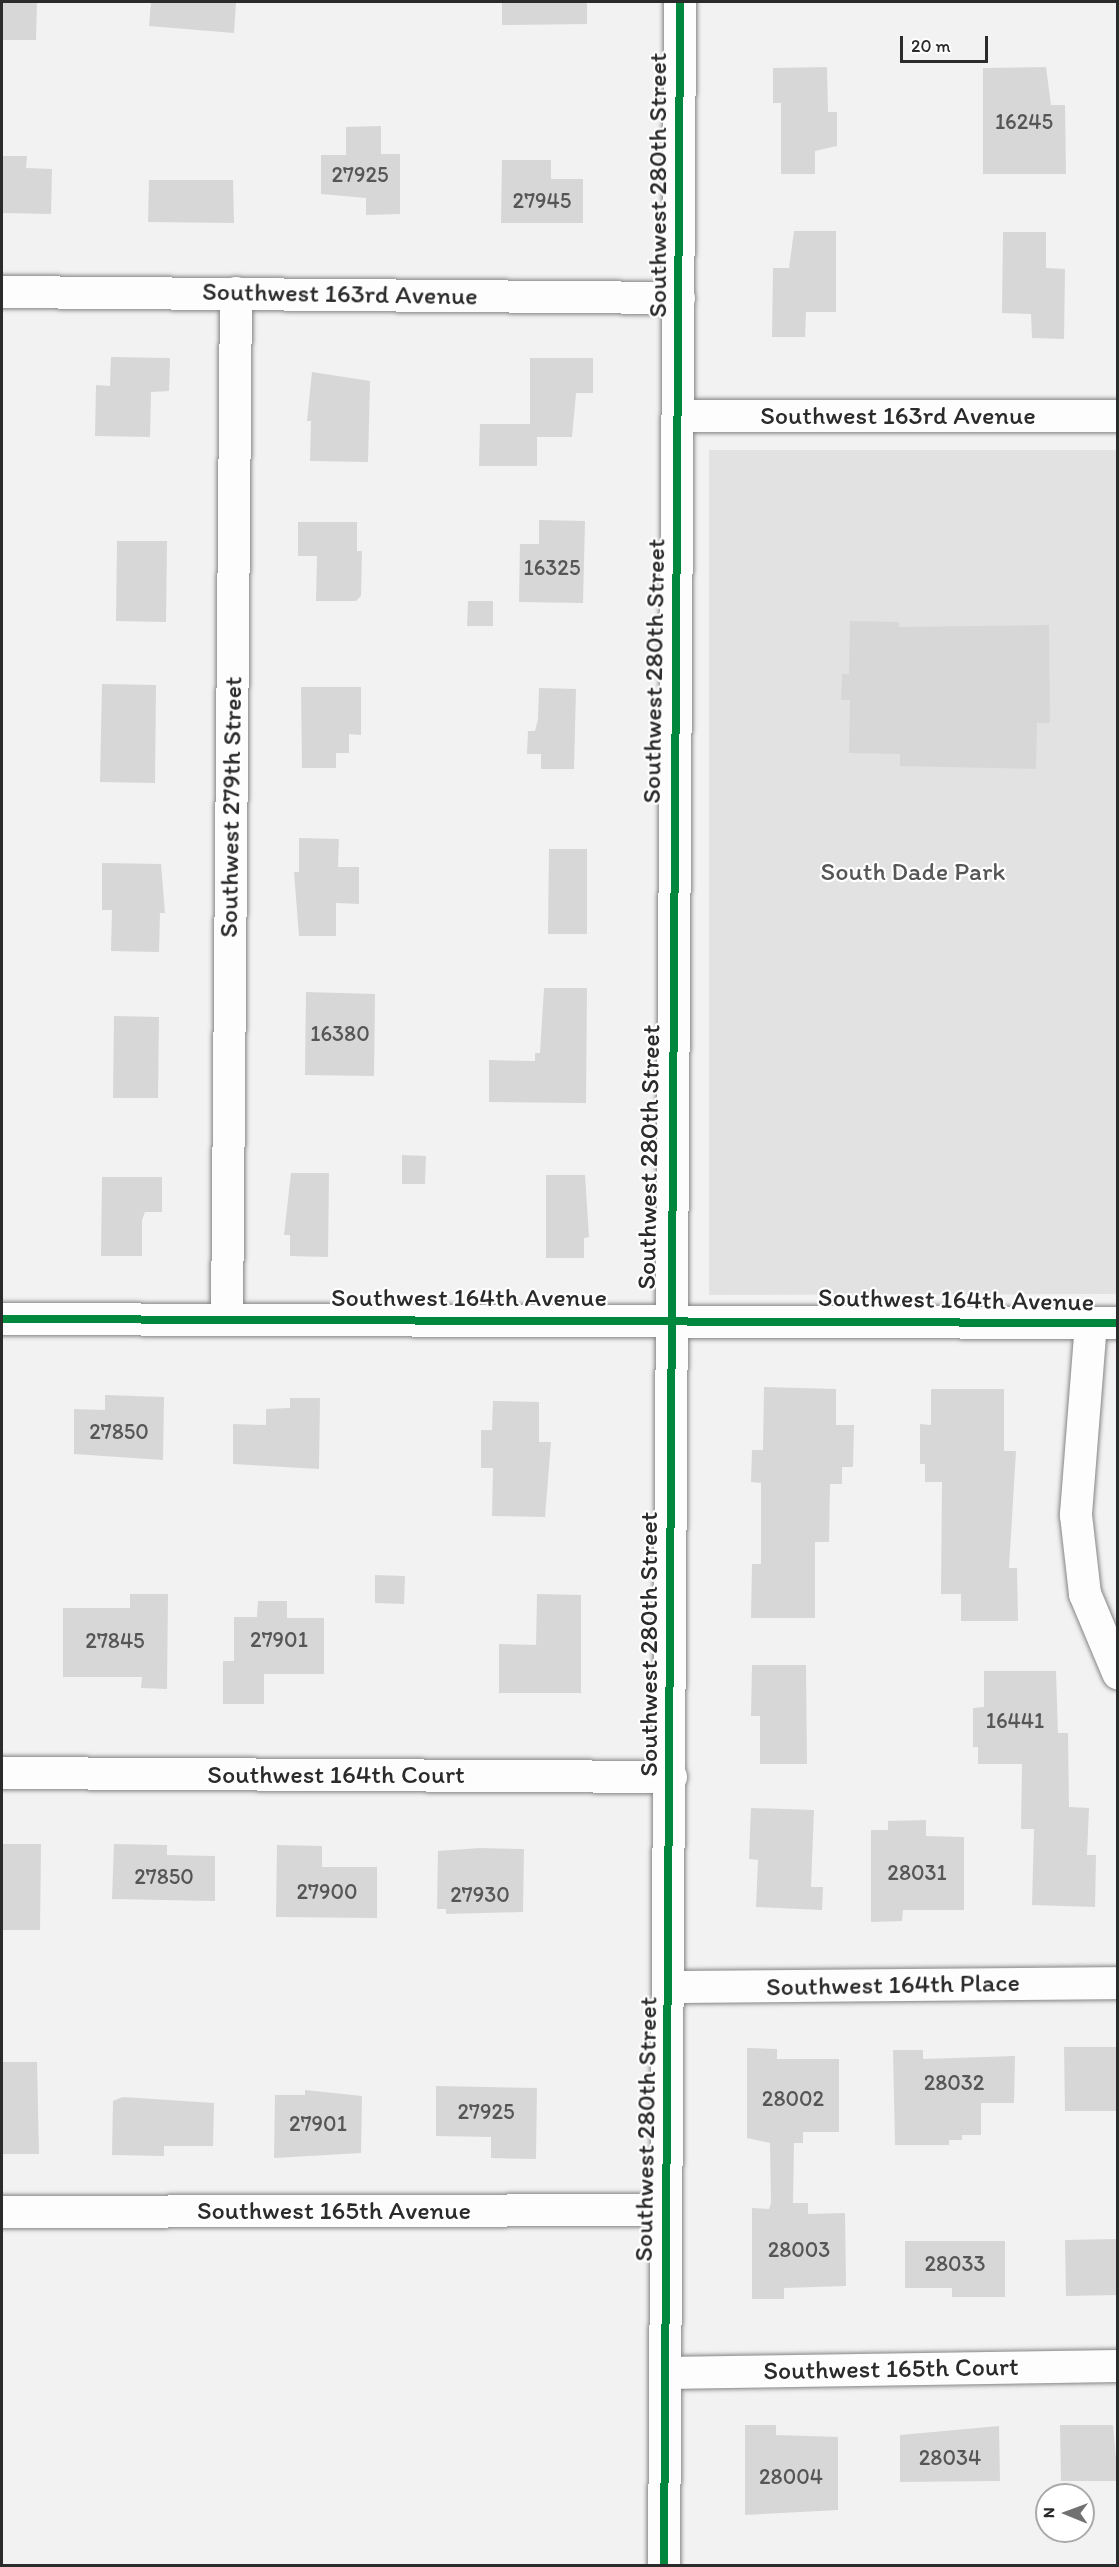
<!DOCTYPE html>
<html>
<head>
<meta charset="utf-8">
<style>
	body { margin:0 }
	#map { position:relative; width:1119px; height:2567px; overflow:hidden; background:#f2f2f2; font-family:Itim,sans-serif }
	div>[style] { position:absolute }
	.built>* { inset:0; background:#e2e2e2 }
	.building>* { inset:0; background:#d7d7d7 }
	.roads { filter:drop-shadow(0 0 2px #858585) drop-shadow(0 0 2px #858585) }
	.minor>* { height:32px; margin:-16px; padding:0 16px; transform-origin:16px; border-radius:16px; background:#fdfdfd }
	.cycleway>* { height:8px; margin:-4px; padding:0 4px; transform-origin:4px; border-radius:4px; background:#00873e }
	span { translate:-50% -50%; white-space:nowrap; text-align:center; line-height:1.15; -webkit-text-stroke:4.5px #fff; paint-order:stroke }
	.number-label { font-size:22px; color:#565656 }
	.number-label span { -webkit-text-stroke-width:0 }
	.street-label { font-size:26px; color:#2b2b2b }
	.park-label { font-size:26px; color:#565656 }
	.frame { position:absolute; inset:0; border:3px solid #2b2b2b; pointer-events:none }
	.north { position:absolute; left:1035px; top:2483px; width:60px; height:60px; box-sizing:border-box; background:#fff; border:2px solid #aaa; border-radius:50%; rotate:271deg; font-size:16px; font-weight:700; line-height:24px; text-align:center; color:#2b2b2b }
	.north::after { content:''; display:block; margin:auto; width:21px; height:27px; background:#717171; clip-path:polygon(50% 0,100% 100%,50% 72%,0 100%) }
	.scale { position:absolute; left:900px; top:36px; width:88px; height:27px; box-sizing:border-box; border:3px solid #2b2b2b; border-top:0; padding-left:8px; font-size:18px; line-height:21px; white-space:nowrap; color:#2b2b2b; -webkit-text-stroke:4px #fff; paint-order:stroke }
</style>
</head>
<body>
<div id="map">
	<div class="built">
		<i style="clip-path:polygon(709px 450px,1117px 450px,1117px 1294px,709px 1295px)"></i>
	</div>
	<div class="building">
		<i style="clip-path:polygon(2px 2px,37px 2px,36px 40px,2px 40px)"></i>
		<i style="clip-path:polygon(151px 2px,236px 2px,234px 33px,149px 26px)"></i>
		<i style="clip-path:polygon(502px 2px,587px 2px,587px 24px,502px 25px)"></i>
		<i style="clip-path:polygon(827px 67px,828px 112px,837px 112px,837px 146px,815px 151px,815px 174px,781px 174px,781px 103px,773px 103px,773px 68px)"></i>
		<i style="clip-path:polygon(1046px 67px,1051px 105px,1065px 105px,1066px 174px,983px 174px,983px 68px)"></i>
		<i style="clip-path:polygon(381px 126px,381px 154px,400px 154px,400px 214px,366px 215px,366px 198px,321px 194px,321px 155px,346px 155px,346px 127px)"></i>
		<i style="clip-path:polygon(2px 156px,27px 156px,26px 168px,52px 169px,51px 214px,2px 213px)"></i>
		<i style="clip-path:polygon(502px 160px,551px 160px,551px 179px,583px 179px,583px 223px,501px 223px)"></i>
		<i style="clip-path:polygon(149px 180px,233px 180px,234px 223px,148px 222px)"></i>
		<i style="clip-path:polygon(794px 231px,836px 231px,836px 312px,806px 312px,805px 337px,772px 337px,773px 268px,789px 268px)"></i>
		<i style="clip-path:polygon(1003px 232px,1046px 232px,1046px 268px,1065px 269px,1064px 339px,1032px 338px,1031px 314px,1002px 313px)"></i>
		<i style="clip-path:polygon(111px 357px,170px 358px,169px 391px,151px 392px,150px 437px,95px 436px,96px 385px,110px 386px)"></i>
		<i style="clip-path:polygon(530px 358px,593px 358px,593px 393px,576px 393px,572px 437px,537px 437px,537px 466px,479px 466px,480px 424px,530px 424px)"></i>
		<i style="clip-path:polygon(312px 372px,370px 381px,368px 462px,310px 461px,311px 421px,307px 421px)"></i>
		<i style="clip-path:polygon(539px 520px,585px 521px,583px 603px,519px 602px,520px 544px,539px 544px)"></i>
		<i style="clip-path:polygon(298px 522px,357px 522px,357px 551px,362px 551px,361px 596px,356px 601px,316px 601px,317px 556px,298px 556px)"></i>
		<i style="clip-path:polygon(117px 541px,167px 541px,166px 622px,116px 621px)"></i>
		<i style="clip-path:polygon(468px 601px,493px 601px,493px 626px,467px 626px)"></i>
		<i style="clip-path:polygon(850px 621px,899px 622px,899px 627px,1049px 625px,1050px 723px,1037px 723px,1036px 769px,900px 766px,900px 754px,849px 753px,850px 700px,841px 700px,842px 674px,849px 674px)"></i>
		<i style="clip-path:polygon(102px 684px,156px 685px,155px 783px,100px 782px)"></i>
		<i style="clip-path:polygon(301px 687px,361px 687px,361px 735px,349px 734px,349px 753px,336px 753px,336px 768px,302px 768px)"></i>
		<i style="clip-path:polygon(539px 688px,576px 689px,574px 769px,541px 769px,541px 754px,527px 754px,528px 731px,535px 731px,538px 719px)"></i>
		<i style="clip-path:polygon(299px 838px,339px 839px,338px 867px,359px 867px,359px 904px,336px 903px,336px 936px,299px 936px,294px 872px,299px 872px)"></i>
		<i style="clip-path:polygon(549px 849px,587px 849px,587px 934px,548px 934px)"></i>
		<i style="clip-path:polygon(102px 863px,161px 864px,165px 913px,160px 913px,159px 952px,111px 951px,112px 910px,102px 910px)"></i>
		<i style="clip-path:polygon(544px 988px,587px 988px,586px 1103px,489px 1102px,489px 1060px,535px 1061px,535px 1053px,540px 1053px)"></i>
		<i style="clip-path:polygon(306px 992px,375px 994px,374px 1076px,305px 1075px)"></i>
		<i style="clip-path:polygon(114px 1016px,159px 1017px,158px 1098px,113px 1098px)"></i>
		<i style="clip-path:polygon(402px 1155px,426px 1156px,425px 1184px,402px 1184px)"></i>
		<i style="clip-path:polygon(291px 1173px,329px 1173px,328px 1257px,290px 1256px,290px 1235px,284px 1235px)"></i>
		<i style="clip-path:polygon(546px 1175px,585px 1175px,589px 1237px,584px 1238px,584px 1258px,546px 1258px)"></i>
		<i style="clip-path:polygon(102px 1177px,162px 1177px,162px 1212px,145px 1212px,142px 1220px,142px 1256px,101px 1256px)"></i>
		<i style="clip-path:polygon(764px 1387px,836px 1389px,836px 1425px,854px 1425px,853px 1467px,842px 1467px,842px 1484px,830px 1484px,829px 1542px,815px 1542px,815px 1618px,751px 1618px,752px 1564px,761px 1564px,761px 1483px,751px 1482px,752px 1450px,763px 1450px)"></i>
		<i style="clip-path:polygon(931px 1389px,1004px 1389px,1004px 1451px,1016px 1451px,1009px 1568px,1017px 1568px,1018px 1621px,961px 1621px,961px 1594px,941px 1594px,942px 1482px,925px 1482px,925px 1464px,920px 1464px,920px 1424px,931px 1425px)"></i>
		<i style="clip-path:polygon(105px 1395px,164px 1397px,163px 1460px,74px 1454px,74px 1409px,105px 1410px)"></i>
		<i style="clip-path:polygon(290px 1398px,320px 1398px,319px 1469px,233px 1464px,233px 1424px,266px 1425px,266px 1409px,290px 1408px)"></i>
		<i style="clip-path:polygon(493px 1401px,539px 1402px,539px 1442px,551px 1442px,545px 1517px,492px 1516px,493px 1468px,481px 1468px,481px 1430px,492px 1430px)"></i>
		<i style="clip-path:polygon(375px 1575px,405px 1576px,404px 1604px,375px 1603px)"></i>
		<i style="clip-path:polygon(130px 1594px,168px 1594px,167px 1689px,141px 1688px,142px 1677px,63px 1677px,63px 1608px,130px 1608px)"></i>
		<i style="clip-path:polygon(537px 1594px,581px 1595px,581px 1693px,499px 1693px,499px 1644px,536px 1645px)"></i>
		<i style="clip-path:polygon(258px 1601px,287px 1601px,287px 1618px,324px 1618px,324px 1674px,264px 1674px,264px 1704px,223px 1704px,223px 1661px,234px 1661px,234px 1617px,257px 1617px)"></i>
		<i style="clip-path:polygon(752px 1665px,806px 1665px,807px 1764px,760px 1764px,760px 1716px,751px 1716px)"></i>
		<i style="clip-path:polygon(984px 1671px,1056px 1671px,1058px 1733px,1068px 1733px,1069px 1807px,1089px 1808px,1087px 1855px,1096px 1855px,1095px 1907px,1032px 1905px,1034px 1829px,1021px 1829px,1022px 1764px,978px 1764px,978px 1747px,973px 1747px,973px 1708px,984px 1707px)"></i>
		<i style="clip-path:polygon(751px 1808px,814px 1810px,811px 1887px,823px 1887px,822px 1910px,756px 1907px,758px 1860px,749px 1859px)"></i>
		<i style="clip-path:polygon(926px 1820px,926px 1836px,964px 1837px,964px 1910px,903px 1910px,902px 1921px,871px 1922px,871px 1830px,888px 1830px,888px 1821px)"></i>
		<i style="clip-path:polygon(2px 1844px,41px 1844px,40px 1930px,2px 1930px)"></i>
		<i style="clip-path:polygon(114px 1844px,167px 1845px,167px 1855px,215px 1856px,215px 1901px,112px 1899px)"></i>
		<i style="clip-path:polygon(277px 1845px,322px 1846px,322px 1867px,377px 1867px,377px 1918px,276px 1917px)"></i>
		<i style="clip-path:polygon(480px 1848px,524px 1849px,523px 1912px,446px 1914px,446px 1909px,437px 1909px,438px 1851px)"></i>
		<i style="clip-path:polygon(1064px 2047px,1118px 2047px,1118px 2111px,1065px 2111px)"></i>
		<i style="clip-path:polygon(747px 2048px,777px 2049px,777px 2059px,839px 2059px,839px 2132px,803px 2132px,803px 2143px,794px 2143px,793px 2203px,808px 2203px,808px 2214px,845px 2213px,846px 2286px,784px 2288px,784px 2299px,752px 2299px,752px 2208px,769px 2209px,771px 2203px,770px 2143px,747px 2138px)"></i>
		<i style="clip-path:polygon(893px 2050px,923px 2050px,923px 2059px,1015px 2056px,1014px 2103px,981px 2103px,981px 2135px,962px 2135px,962px 2140px,949px 2140px,949px 2145px,895px 2145px)"></i>
		<i style="clip-path:polygon(2px 2062px,37px 2062px,39px 2154px,2px 2154px)"></i>
		<i style="clip-path:polygon(436px 2086px,537px 2088px,536px 2159px,491px 2158px,491px 2137px,436px 2136px)"></i>
		<i style="clip-path:polygon(305px 2090px,362px 2096px,361px 2153px,274px 2158px,275px 2095px,305px 2095px)"></i>
		<i style="clip-path:polygon(123px 2097px,214px 2103px,213px 2146px,164px 2146px,164px 2156px,112px 2155px,113px 2101px)"></i>
		<i style="clip-path:polygon(1118px 2239px,1118px 2295px,1066px 2296px,1065px 2240px)"></i>
		<i style="clip-path:polygon(905px 2241px,1005px 2241px,1005px 2297px,952px 2297px,952px 2288px,905px 2288px)"></i>
		<i style="clip-path:polygon(745px 2425px,776px 2425px,776px 2435px,838px 2437px,838px 2510px,745px 2515px)"></i>
		<i style="clip-path:polygon(1060px 2425px,1113px 2425px,1118px 2481px,1061px 2481px)"></i>
		<i style="clip-path:polygon(999px 2426px,1000px 2481px,900px 2482px,900px 2435px)"></i>
	</div>
	<div class="roads">
		<div class="minor">
			<i style="left:2px;top:292px;width:677px;rotate:0.51deg"></i>
			<i style="left:678px;top:416px;width:440px"></i>
			<i style="left:2px;top:1319px;width:1116px;rotate:0.21deg"></i>
			<i style="left:227px;top:1320px;width:1027px;rotate:-89.5deg"></i>
			<i style="left:1091px;top:1323px;width:193px;rotate:94.5deg"></i>
			<i style="left:1076px;top:1515px;width:80px;rotate:83.5deg"></i>
			<i style="left:1085px;top:1594px;width:86px;rotate:67.3deg"></i>
			<i style="left:2px;top:1773px;width:669px;rotate:0.34deg"></i>
			<i style="left:668px;top:1987px;width:450px;rotate:-0.5deg"></i>
			<i style="left:2px;top:2212px;width:664px;rotate:-0.17deg"></i>
			<i style="left:665px;top:2373px;width:453px;rotate:-0.9deg"></i>
			<i style="left:664px;top:2566px;width:2564px;rotate:-89.64deg"></i>
		</div>
	</div>
	<div class="cycleway">
		<i style="left:2px;top:1319px;width:1116px;rotate:0.21deg"></i>
		<i style="left:664px;top:2566px;width:2564px;rotate:-89.64deg"></i>
	</div>
	<div class="number-label">
		<span style="left:1024px;top:122px">16245</span>
		<span style="left:360px;top:175px">27925</span>
		<span style="left:542px;top:201px">27945</span>
		<span style="left:552px;top:568px">16325</span>
		<span style="left:340px;top:1034px">16380</span>
		<span style="left:119px;top:1432px">27850</span>
		<span style="left:279px;top:1640px">27901</span>
		<span style="left:115px;top:1641px">27845</span>
		<span style="left:1015px;top:1721px">16441</span>
		<span style="left:917px;top:1873px">28031</span>
		<span style="left:164px;top:1877px">27850</span>
		<span style="left:327px;top:1892px">27900</span>
		<span style="left:480px;top:1895px">27930</span>
		<span style="left:954px;top:2083px">28032</span>
		<span style="left:793px;top:2099px">28002</span>
		<span style="left:486px;top:2112px">27925</span>
		<span style="left:318px;top:2124px">27901</span>
		<span style="left:799px;top:2250px">28003</span>
		<span style="left:955px;top:2264px">28033</span>
		<span style="left:950px;top:2458px">28034</span>
		<span style="left:791px;top:2477px">28004</span>
	</div>
	<div class="street-label">
		<span style="left:658px;top:185px;rotate:-90deg">Southwest 280th Street</span>
		<span style="left:340px;top:294px;rotate:1deg">Southwest 163rd Avenue</span>
		<span style="left:898px;top:416px">Southwest 163rd Avenue</span>
		<span style="left:654px;top:671px;rotate:-89deg">Southwest 280th Street</span>
		<span style="left:231px;top:807px;rotate:-89deg">Southwest 279th Street</span>
		<span style="left:649px;top:1157px;rotate:-89deg">Southwest 280th Street</span>
		<span style="left:469px;top:1298px">Southwest 164th Avenue</span>
		<span style="left:956px;top:1300px;rotate:1deg">Southwest 164th Avenue</span>
		<span style="left:649px;top:1644px;rotate:-90deg">Southwest 280th Street</span>
		<span style="left:336px;top:1775px">Southwest 164th Court</span>
		<span style="left:893px;top:1985px;rotate:-1deg">Southwest 164th Place</span>
		<span style="left:646px;top:2129px;rotate:-89deg">Southwest 280th Street</span>
		<span style="left:334px;top:2211px">Southwest 165th Avenue</span>
		<span style="left:891px;top:2369px;rotate:-1deg">Southwest 165th Court</span>
	</div>
	<div class="park-label">
		<span style="left:913px;top:872px">South Dade Park</span>
	</div>
	<div class="frame"></div>
	<div class="north">N</div>
	<div class="scale">20 m</div>
</div>
</body>
</html>
